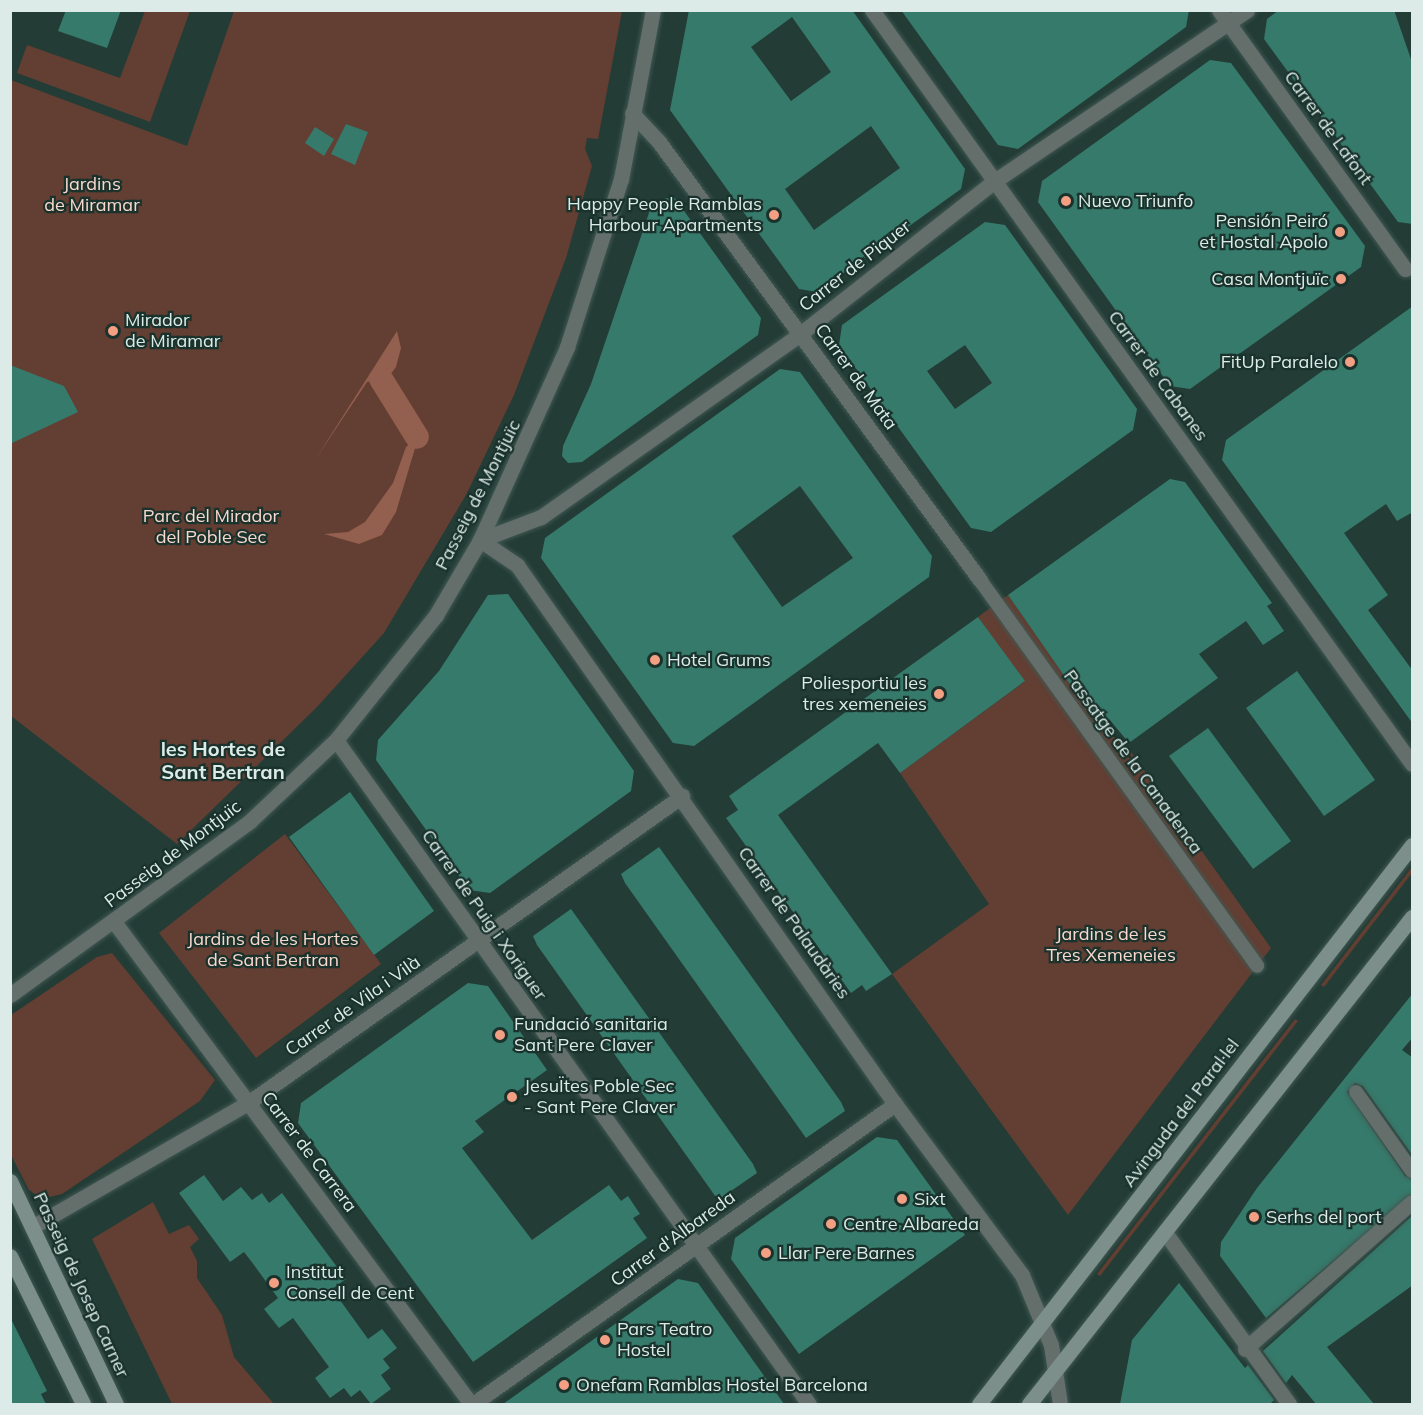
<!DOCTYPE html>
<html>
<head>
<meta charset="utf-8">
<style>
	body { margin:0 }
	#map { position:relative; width:1423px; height:1415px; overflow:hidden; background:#233c36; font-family:Mulish,sans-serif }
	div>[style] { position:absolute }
	.green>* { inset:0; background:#633e32 }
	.water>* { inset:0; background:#935f4e }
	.canal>* { height:24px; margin:-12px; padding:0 12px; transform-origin:12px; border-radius:12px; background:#935f4e }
	.building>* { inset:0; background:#367a6b }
	.roads { filter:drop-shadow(0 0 2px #415852) drop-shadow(0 0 2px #415852) }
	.pedestrian>* { height:14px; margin:-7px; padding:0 7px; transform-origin:7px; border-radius:7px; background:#646f6c }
	.minor>* { height:15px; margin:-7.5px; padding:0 7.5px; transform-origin:7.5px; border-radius:7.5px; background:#646f6c }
	.tertiary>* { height:15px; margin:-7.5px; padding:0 7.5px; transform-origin:7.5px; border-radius:7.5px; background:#646f6c }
	.secondary>* { height:15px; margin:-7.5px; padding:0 7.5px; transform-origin:7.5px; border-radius:7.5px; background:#7d8f8a }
	.dots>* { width:16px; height:16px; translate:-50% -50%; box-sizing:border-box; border:3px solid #19322c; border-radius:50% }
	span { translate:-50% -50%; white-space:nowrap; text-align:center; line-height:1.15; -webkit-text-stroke:4.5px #19322c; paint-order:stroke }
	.street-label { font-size:18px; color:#dcebe7 }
	.park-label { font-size:18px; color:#fad8cd }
	.poi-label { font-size:18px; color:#dcebe7 }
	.left { translate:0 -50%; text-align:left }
	.right { translate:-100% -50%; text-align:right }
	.neighbourhood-label { font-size:20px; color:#dcebe7; font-weight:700 }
	.frame { position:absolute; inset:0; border:12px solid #dcebe7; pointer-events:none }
</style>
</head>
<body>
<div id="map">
	<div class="green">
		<i style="clip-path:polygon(145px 11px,190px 11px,150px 122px,17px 73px,27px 45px,120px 78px)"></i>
		<i style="clip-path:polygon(234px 11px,622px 11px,598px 139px,587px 138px,585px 149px,592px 166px,566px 258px,514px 395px,466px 495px,384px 633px,317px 707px,177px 844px,11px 716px,11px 80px,187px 146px)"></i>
		<i style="clip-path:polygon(1008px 595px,1099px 726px,1126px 745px,1271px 948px,1068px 1215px,892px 974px,989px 904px,900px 773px,1024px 682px,978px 617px)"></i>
		<i style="clip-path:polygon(285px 834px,381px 964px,256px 1058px,159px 933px)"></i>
		<i style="clip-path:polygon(1412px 867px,1412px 873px,1324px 987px,1321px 985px)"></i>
		<i style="clip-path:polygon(112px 953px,215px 1080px,200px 1101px,62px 1194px,42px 1199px,29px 1190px,11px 1155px,11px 1015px,97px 957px)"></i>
		<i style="clip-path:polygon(1295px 1019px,1298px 1021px,1100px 1276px,1097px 1274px)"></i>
		<i style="clip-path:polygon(153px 1202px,169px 1234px,189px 1225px,199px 1239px,190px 1247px,197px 1261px,197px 1278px,222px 1315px,234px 1357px,274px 1404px,172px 1404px,92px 1239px)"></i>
	</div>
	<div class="water">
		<i style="clip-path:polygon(397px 331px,401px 348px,396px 367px,390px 375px,367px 382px,315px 460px)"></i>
		<i style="clip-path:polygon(419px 435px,396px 512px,382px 535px,359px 544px,324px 534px,348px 532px,365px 522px,393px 483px,406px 447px)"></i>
	</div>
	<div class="canal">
		<i style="left:381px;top:379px;width:68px;rotate:58.2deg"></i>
	</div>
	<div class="building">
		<i style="clip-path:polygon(66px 10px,121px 10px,107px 48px,58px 31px)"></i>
		<i style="clip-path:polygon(evenodd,689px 10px,852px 10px,965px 169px,961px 189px,817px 292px,799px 289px,670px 110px,689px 10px,792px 17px,831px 72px,791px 101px,751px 47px,792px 17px,689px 10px,871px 126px,900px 168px,814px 230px,785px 189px,871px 126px)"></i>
		<i style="clip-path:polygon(901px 10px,1189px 10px,1186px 27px,1018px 149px,998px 145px)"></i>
		<i style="clip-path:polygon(1279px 10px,1394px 10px,1413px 65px,1413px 224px,1398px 222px,1264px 39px,1267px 19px)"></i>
		<i style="clip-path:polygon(1210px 60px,1231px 63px,1365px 246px,1361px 267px,1190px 389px,1170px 386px,1038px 202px,1042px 181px)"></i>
		<i style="clip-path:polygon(346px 124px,368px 132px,355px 165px,331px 154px)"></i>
		<i style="clip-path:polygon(315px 127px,334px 139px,324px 156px,305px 143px)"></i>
		<i style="clip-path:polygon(674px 197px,761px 318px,758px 335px,582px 462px,568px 463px,562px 456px,563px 446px,591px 384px,653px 201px)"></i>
		<i style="clip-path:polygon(evenodd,985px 222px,1005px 225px,1137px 409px,1133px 430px,991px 532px,971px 528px,839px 345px,842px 325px,985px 222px,965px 345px,992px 383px,955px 409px,927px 371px,965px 345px)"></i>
		<i style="clip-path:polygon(1413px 306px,1413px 512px,1397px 521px,1386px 504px,1344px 533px,1388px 595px,1368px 610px,1413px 671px,1413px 724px,1222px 460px,1226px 440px)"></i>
		<i style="clip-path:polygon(10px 365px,64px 386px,78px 412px,10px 444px)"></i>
		<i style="clip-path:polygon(evenodd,780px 369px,800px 372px,932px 556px,929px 577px,694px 746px,673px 743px,541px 558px,545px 538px,780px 369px,800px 486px,853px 558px,782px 607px,732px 536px,800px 486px)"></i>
		<i style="clip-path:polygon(1170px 479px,1185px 482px,1272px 603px,1267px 606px,1284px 631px,1263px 645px,1246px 621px,1199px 654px,1218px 678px,1129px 743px,1109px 719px,1099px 726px,1008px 595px)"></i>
		<i style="clip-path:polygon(508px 594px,634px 771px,631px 791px,490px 893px,469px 890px,376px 760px,378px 740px,439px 671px,488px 595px)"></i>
		<i style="clip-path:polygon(978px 617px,1025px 681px,900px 773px,878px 743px,778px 815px,892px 974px,866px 991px,862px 985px,851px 993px,726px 818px,738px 810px,729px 796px)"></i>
		<i style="clip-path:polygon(1297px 671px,1375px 780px,1324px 816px,1246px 708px)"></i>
		<i style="clip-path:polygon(1208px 728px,1291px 841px,1253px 869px,1169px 756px)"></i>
		<i style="clip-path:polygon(350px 792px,434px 911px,374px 955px,289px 837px)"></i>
		<i style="clip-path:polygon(659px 847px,841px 1102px,845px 1111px,806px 1138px,625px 883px,621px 874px)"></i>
		<i style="clip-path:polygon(571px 909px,753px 1164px,757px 1173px,718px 1200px,537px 945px,533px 936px)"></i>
		<i style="clip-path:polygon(468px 983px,488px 986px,547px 1070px,475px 1121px,484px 1132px,462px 1148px,532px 1240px,609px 1185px,621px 1201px,628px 1196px,640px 1214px,633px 1218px,647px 1238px,473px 1362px,298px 1123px,301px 1103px)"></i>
		<i style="clip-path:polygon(1413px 993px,1413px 1037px,1402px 1050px,1413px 1058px,1413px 1156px,1363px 1086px,1355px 1083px,1347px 1092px,1405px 1176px,1413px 1180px,1413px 1193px,1266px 1318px,1220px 1256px,1221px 1242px,1257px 1188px)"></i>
		<i style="clip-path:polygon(877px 1137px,897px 1140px,965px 1235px,799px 1354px,731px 1259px,735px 1238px)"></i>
		<i style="clip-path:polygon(204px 1175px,223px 1201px,241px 1187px,252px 1200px,262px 1193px,269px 1203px,282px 1193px,346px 1279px,332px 1289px,368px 1339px,382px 1329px,397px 1348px,383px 1359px,390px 1368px,381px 1375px,391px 1389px,371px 1404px,360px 1390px,351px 1397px,344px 1388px,330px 1398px,315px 1378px,329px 1367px,293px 1318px,279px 1328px,264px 1309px,278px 1298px,251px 1261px,244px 1252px,230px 1262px,179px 1193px)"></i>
		<i style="clip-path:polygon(1413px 1215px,1413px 1285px,1327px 1347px,1374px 1404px,1316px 1404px,1292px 1375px,1286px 1383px,1263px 1351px)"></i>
		<i style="clip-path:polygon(678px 1279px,698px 1283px,784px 1404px,503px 1404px)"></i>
		<i style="clip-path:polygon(1179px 1283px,1245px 1368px,1248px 1365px,1274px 1400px,1270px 1404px,1120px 1404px,1132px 1340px)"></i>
		<i style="clip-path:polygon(10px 1317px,47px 1391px,41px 1394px,46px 1404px,10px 1404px)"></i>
	</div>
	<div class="roads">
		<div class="pedestrian">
			<i style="left:980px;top:580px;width:475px;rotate:54.3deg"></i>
			<i style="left:1356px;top:1092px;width:97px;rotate:54.7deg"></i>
		</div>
		<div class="minor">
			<i style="left:872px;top:10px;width:927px;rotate:54.39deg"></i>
			<i style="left:1219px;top:10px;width:319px;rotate:54.3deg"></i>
			<i style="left:632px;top:113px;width:40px;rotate:47deg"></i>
			<i style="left:659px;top:142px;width:543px;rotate:53.76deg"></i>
			<i style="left:480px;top:540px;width:45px;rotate:34deg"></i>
			<i style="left:517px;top:565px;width:658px;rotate:54.96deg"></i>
			<i style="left:895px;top:1104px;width:213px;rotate:53.4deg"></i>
			<i style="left:1022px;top:1275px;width:76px;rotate:67.5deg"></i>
			<i style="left:1051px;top:1345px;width:60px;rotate:81.3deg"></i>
			<i style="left:480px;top:540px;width:65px;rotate:-20.7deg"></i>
			<i style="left:541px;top:517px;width:317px;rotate:-35.2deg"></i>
			<i style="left:800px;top:334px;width:246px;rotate:-38.2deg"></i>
			<i style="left:993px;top:182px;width:307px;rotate:-34.1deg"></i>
			<i style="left:336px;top:740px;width:815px;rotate:54.54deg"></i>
			<i style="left:115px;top:923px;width:598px;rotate:53.49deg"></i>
			<i style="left:32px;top:1227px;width:249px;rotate:-29.9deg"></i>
			<i style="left:248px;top:1103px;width:532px;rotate:-35.27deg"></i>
			<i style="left:1166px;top:1234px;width:210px;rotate:54.1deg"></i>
			<i style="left:1245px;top:1349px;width:222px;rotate:-41.4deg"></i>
			<i style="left:473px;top:1404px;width:518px;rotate:-35.41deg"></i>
		</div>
		<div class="tertiary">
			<i style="left:10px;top:995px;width:296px;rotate:-35.9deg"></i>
			<i style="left:250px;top:821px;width:118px;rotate:-43.3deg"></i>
			<i style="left:336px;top:740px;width:160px;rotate:-51.3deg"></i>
			<i style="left:436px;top:615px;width:87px;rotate:-59.6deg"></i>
			<i style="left:480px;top:540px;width:212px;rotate:-65.7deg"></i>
			<i style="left:567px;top:347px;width:176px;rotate:-72.2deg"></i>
			<i style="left:621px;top:179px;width:172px;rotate:-79.3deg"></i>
		</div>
		<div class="secondary">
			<i style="left:10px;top:1181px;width:247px;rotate:64.6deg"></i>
			<i style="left:10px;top:1256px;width:165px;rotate:63.7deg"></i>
			<i style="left:979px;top:1404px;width:707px;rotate:-52.24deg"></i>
			<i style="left:1029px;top:1404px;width:620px;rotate:-51.82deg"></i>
		</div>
	</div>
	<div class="dots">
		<i style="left:1066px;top:201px;background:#f39f84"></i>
		<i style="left:774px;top:215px;background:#f39f84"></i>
		<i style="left:1340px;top:232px;background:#f39f84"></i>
		<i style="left:1341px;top:279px;background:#f39f84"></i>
		<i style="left:113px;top:331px;background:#f39f84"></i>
		<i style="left:1350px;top:362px;background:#f39f84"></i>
		<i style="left:655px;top:660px;background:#f39f84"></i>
		<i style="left:939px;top:694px;background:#f39f84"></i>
		<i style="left:500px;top:1035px;background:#f39f84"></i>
		<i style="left:512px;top:1097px;background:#f39f84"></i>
		<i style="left:902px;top:1199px;background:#f39f84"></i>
		<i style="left:1254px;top:1217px;background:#f39f84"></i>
		<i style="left:831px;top:1224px;background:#f39f84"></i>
		<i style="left:766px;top:1253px;background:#f39f84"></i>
		<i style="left:274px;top:1283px;background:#f39f84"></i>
		<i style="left:605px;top:1340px;background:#f39f84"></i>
		<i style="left:564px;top:1385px;background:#f39f84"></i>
	</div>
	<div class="street-label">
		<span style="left:1328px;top:128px;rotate:54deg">Carrer de Lafont</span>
		<span style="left:855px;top:266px;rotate:-38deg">Carrer de Piquer</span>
		<span style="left:1158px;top:376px;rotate:54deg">Carrer de Cabanes</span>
		<span style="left:856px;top:377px;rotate:54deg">Carrer de Mata</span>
		<span style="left:478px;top:495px;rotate:-63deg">Passeig de Montjuïc</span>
		<span style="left:1133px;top:762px;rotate:54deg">Passatge de la Canadenca</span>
		<span style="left:173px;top:854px;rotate:-37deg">Passeig de Montjuïc</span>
		<span style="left:484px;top:915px;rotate:55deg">Carrer de Puig i Xoriguer</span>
		<span style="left:794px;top:923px;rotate:55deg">Carrer de Palaudàries</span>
		<span style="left:353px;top:1006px;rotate:-35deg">Carrer de Vila i Vilà</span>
		<span style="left:1181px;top:1113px;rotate:-53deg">Avinguda del Paral·lel</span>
		<span style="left:309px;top:1152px;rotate:53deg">Carrer de Carrera</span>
		<span style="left:673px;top:1239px;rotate:-36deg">Carrer d'Albareda</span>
		<span style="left:81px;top:1285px;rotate:65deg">Passeig de Josep Carner</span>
	</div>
	<div class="park-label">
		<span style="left:92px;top:195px">Jardins<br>de Miramar</span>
		<span style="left:211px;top:527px">Parc del Mirador<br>del Poble Sec</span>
		<span style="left:1111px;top:945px">Jardins de les<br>Tres Xemeneies</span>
		<span style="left:273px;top:950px">Jardins de les Hortes<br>de Sant Bertran</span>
	</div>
	<div class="poi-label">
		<span class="left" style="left:1078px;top:201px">Nuevo Triunfo</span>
		<span class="right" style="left:762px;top:215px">Happy People Ramblas<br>Harbour Apartments</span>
		<span class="right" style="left:1328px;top:232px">Pensión Peiró<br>et Hostal Apolo</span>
		<span class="right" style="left:1329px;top:279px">Casa Montjuïc</span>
		<span class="left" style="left:125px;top:331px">Mirador<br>de Miramar</span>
		<span class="right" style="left:1338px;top:362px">FitUp Paralelo</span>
		<span class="left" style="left:667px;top:660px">Hotel Grums</span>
		<span class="right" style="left:927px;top:694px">Poliesportiu les<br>tres xemeneies</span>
		<span class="left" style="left:514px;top:1035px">Fundació sanitaria<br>Sant Pere Claver</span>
		<span class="left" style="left:524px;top:1097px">JesuÏtes Poble Sec<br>- Sant Pere Claver</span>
		<span class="left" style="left:914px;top:1199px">Sixt</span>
		<span class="left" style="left:1266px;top:1217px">Serhs del port</span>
		<span class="left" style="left:843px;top:1224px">Centre Albareda</span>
		<span class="left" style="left:778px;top:1253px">Llar Pere Barnes</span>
		<span class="left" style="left:286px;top:1283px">Institut<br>Consell de Cent</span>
		<span class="left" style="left:617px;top:1340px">Pars Teatro<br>Hostel</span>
		<span class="left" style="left:576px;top:1385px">Onefam Ramblas Hostel Barcelona</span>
	</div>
	<div class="neighbourhood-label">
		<span style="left:223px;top:760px">les Hortes de<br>Sant Bertran</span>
	</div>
	<div class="frame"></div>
</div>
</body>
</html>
